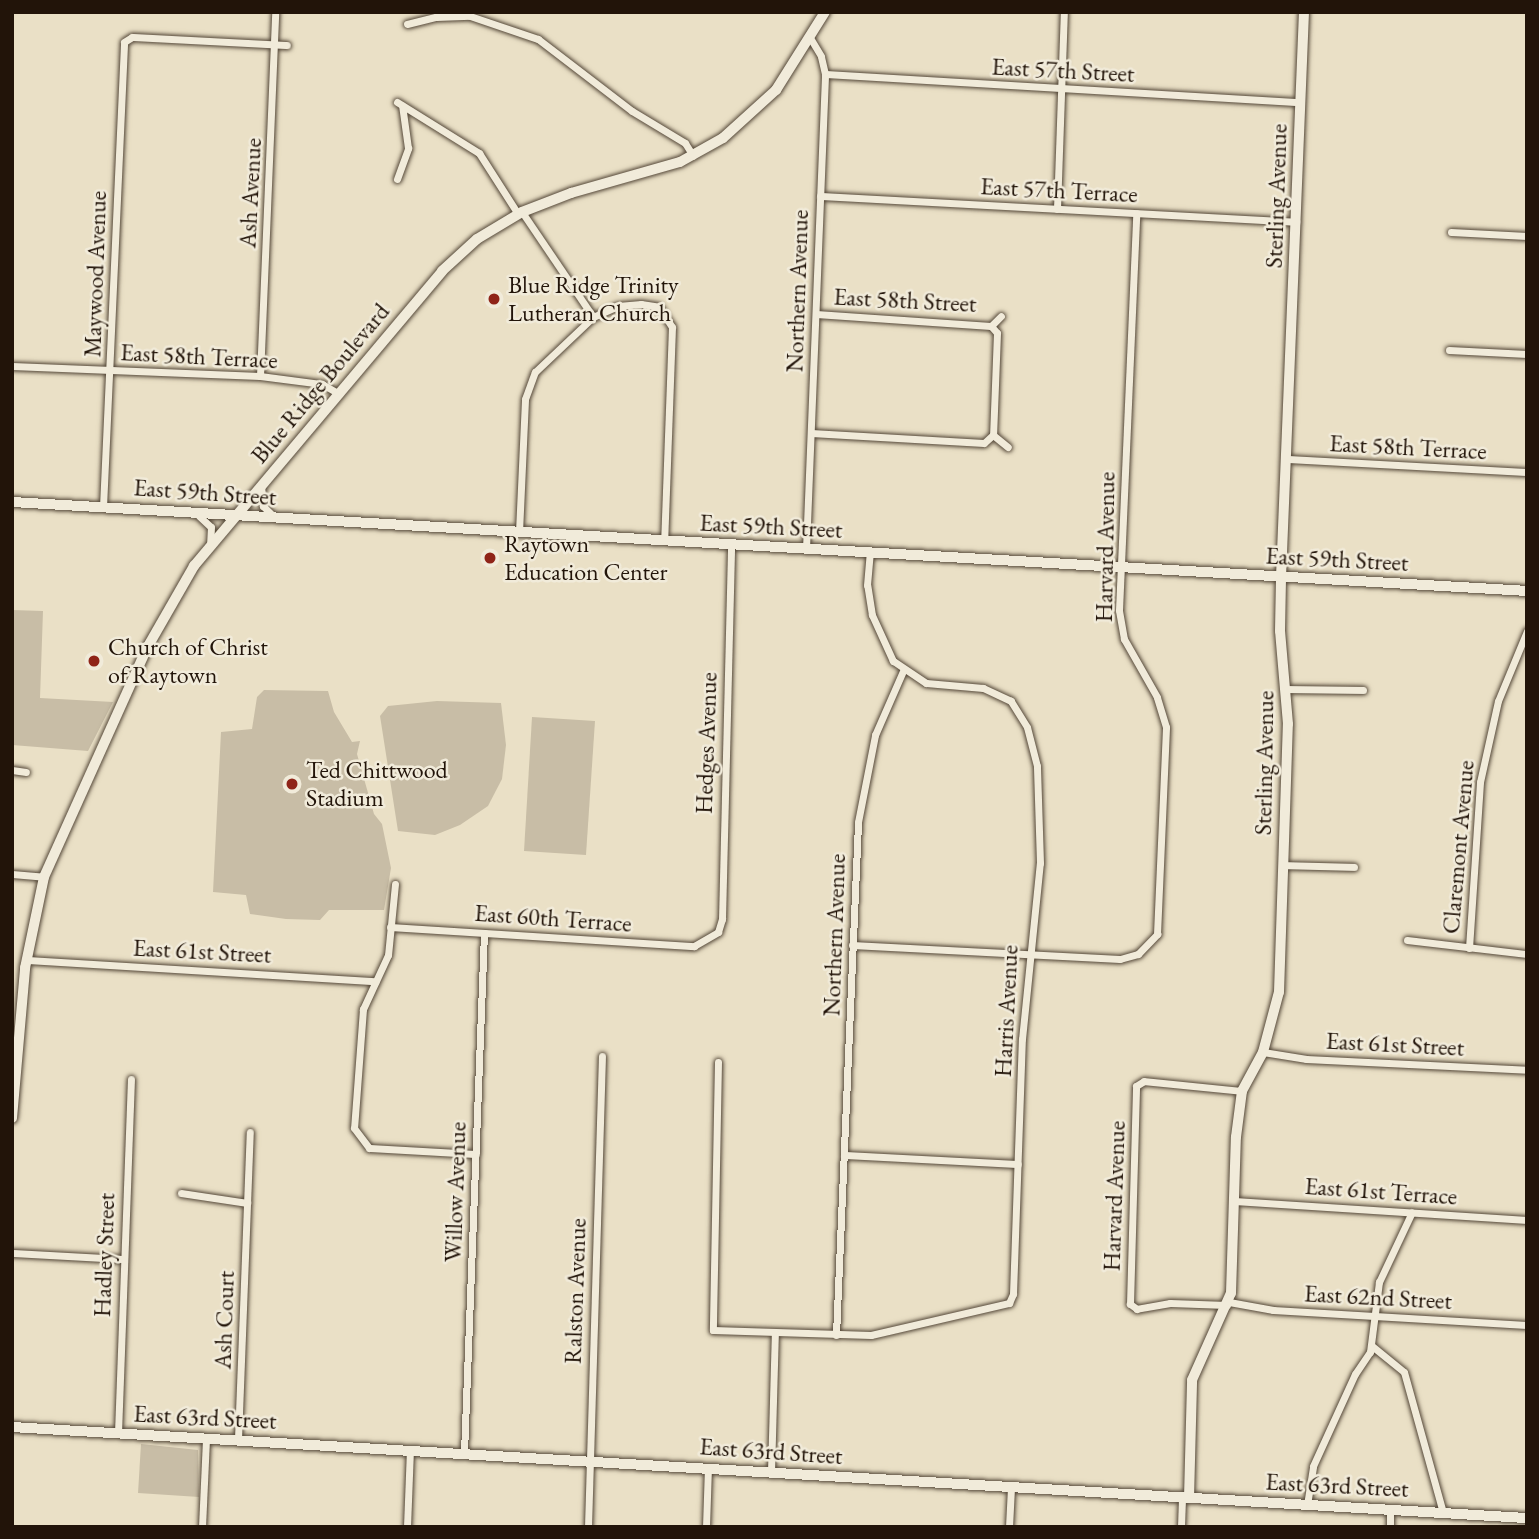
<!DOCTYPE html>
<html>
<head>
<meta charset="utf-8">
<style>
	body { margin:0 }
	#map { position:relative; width:1539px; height:1539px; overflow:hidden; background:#eae0c6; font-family:"EB Garamond",serif }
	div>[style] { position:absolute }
	.green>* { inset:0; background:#c8bda6 }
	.roads { filter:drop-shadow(0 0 2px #544738) drop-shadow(0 0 2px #544738) }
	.street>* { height:7px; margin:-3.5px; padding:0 3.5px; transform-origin:3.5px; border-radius:3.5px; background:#f1ebda }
	.secondary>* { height:10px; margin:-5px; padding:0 5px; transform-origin:5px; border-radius:5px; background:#f1ebda }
	.dots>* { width:19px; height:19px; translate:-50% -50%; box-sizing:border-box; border:4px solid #f1ebda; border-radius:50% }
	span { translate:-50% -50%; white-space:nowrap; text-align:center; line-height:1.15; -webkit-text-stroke:5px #f1ebda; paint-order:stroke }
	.street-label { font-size:24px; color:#221409 }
	.poi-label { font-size:24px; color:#221409 }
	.left { translate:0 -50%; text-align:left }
	.frame { position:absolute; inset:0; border:14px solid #221409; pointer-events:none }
</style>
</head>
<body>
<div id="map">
	<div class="green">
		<i style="clip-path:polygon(12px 610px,43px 611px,40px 698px,113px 702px,88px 751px,12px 745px)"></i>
		<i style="clip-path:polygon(264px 690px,328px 691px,334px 712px,352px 742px,360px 741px,357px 754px,374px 814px,382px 824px,391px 868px,384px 910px,329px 910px,320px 920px,286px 919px,250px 914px,246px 895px,213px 892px,221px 732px,252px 729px,257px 697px)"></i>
		<i style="clip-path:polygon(437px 701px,501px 703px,506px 745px,502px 779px,488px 806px,460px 825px,435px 835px,398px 831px,380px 716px,388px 706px)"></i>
		<i style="clip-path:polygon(532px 717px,595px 721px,586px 855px,524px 851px)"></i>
		<i style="clip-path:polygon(141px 1444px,198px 1450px,199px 1497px,138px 1493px)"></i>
	</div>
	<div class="roads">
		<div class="street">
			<i style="left:407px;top:24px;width:30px;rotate:-14deg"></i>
			<i style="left:436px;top:17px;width:34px;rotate:-2deg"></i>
			<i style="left:470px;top:16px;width:72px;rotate:18.7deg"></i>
			<i style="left:538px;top:39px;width:118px;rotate:37.5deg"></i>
			<i style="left:632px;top:111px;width:62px;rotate:31.1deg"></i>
			<i style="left:685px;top:143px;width:15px;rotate:58deg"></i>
			<i style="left:825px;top:74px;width:476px;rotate:3.4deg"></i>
			<i style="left:397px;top:102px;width:97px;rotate:31.9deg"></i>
			<i style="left:479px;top:153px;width:72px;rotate:57.4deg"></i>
			<i style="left:397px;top:179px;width:33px;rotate:-70deg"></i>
			<i style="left:408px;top:148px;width:43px;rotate:-97.9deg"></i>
			<i style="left:820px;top:196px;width:477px;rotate:3.1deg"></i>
			<i style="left:1057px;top:209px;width:197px;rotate:-88deg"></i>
			<i style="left:522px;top:212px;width:127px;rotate:55.9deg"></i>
			<i style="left:1451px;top:232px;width:76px;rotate:3deg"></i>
			<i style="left:816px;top:314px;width:175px;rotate:3.9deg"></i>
			<i style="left:991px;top:326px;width:9px;rotate:49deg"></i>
			<i style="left:997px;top:333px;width:102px;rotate:92.2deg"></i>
			<i style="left:993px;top:435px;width:19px;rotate:39deg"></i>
			<i style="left:991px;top:326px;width:14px;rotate:-45deg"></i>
			<i style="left:1449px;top:350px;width:78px;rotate:2.9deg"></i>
			<i style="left:12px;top:366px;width:248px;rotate:2.3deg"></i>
			<i style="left:260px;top:376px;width:63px;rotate:7.4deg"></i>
			<i style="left:322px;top:384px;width:20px;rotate:30deg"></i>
			<i style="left:260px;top:376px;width:364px;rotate:-87.6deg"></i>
			<i style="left:811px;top:433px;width:173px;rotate:3.3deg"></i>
			<i style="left:984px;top:443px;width:12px;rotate:-42deg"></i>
			<i style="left:1287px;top:459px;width:240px;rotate:3.1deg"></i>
			<i style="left:261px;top:485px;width:21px;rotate:85deg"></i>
			<i style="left:263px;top:506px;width:16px;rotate:45deg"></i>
			<i style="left:103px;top:507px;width:465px;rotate:-87.4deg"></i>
			<i style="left:124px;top:42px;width:9px;rotate:-32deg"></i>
			<i style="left:132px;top:37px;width:155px;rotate:3deg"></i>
			<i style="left:199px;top:516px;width:16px;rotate:43deg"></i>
			<i style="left:211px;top:527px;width:19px;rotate:93deg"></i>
			<i style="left:519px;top:532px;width:133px;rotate:-87.4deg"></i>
			<i style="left:525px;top:399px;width:29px;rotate:-70deg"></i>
			<i style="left:535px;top:372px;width:80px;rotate:-43.5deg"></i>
			<i style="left:593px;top:317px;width:27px;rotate:-24deg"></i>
			<i style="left:618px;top:306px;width:23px;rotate:-5deg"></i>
			<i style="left:641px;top:304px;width:18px;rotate:9deg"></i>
			<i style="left:659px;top:307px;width:24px;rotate:57deg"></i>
			<i style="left:672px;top:327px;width:214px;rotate:92.1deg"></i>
			<i style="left:806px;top:549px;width:475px;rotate:-87.7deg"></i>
			<i style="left:825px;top:74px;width:18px;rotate:-103deg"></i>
			<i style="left:821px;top:56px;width:21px;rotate:-121deg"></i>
			<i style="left:1287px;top:689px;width:76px;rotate:0.8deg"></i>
			<i style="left:12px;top:770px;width:14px;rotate:8deg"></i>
			<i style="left:1283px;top:865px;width:71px;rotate:1.6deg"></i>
			<i style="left:12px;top:874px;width:32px;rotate:5deg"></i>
			<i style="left:395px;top:884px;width:71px;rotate:95.6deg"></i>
			<i style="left:388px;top:955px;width:60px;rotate:114.8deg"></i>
			<i style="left:363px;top:1009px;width:119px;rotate:94.3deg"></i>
			<i style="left:354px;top:1128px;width:25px;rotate:53deg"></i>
			<i style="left:369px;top:1148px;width:107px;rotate:3.2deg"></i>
			<i style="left:390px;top:927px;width:305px;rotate:3.6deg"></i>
			<i style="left:694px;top:946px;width:28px;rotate:-30deg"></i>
			<i style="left:718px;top:932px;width:14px;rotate:-73deg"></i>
			<i style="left:722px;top:919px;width:374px;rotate:-88.6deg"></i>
			<i style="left:1407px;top:940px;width:121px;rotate:6.7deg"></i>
			<i style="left:852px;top:945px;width:268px;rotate:3deg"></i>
			<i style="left:1120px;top:959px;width:19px;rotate:-16deg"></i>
			<i style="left:1138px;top:954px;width:28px;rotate:-46deg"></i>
			<i style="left:1157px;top:934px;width:207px;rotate:-87.5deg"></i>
			<i style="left:1166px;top:727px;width:31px;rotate:-107deg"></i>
			<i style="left:1157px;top:697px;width:67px;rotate:-119.6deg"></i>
			<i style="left:1124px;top:639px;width:29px;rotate:-100deg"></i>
			<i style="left:1119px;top:610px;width:397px;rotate:-87.5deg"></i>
			<i style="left:1469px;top:948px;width:166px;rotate:-86.2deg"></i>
			<i style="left:1480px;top:782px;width:83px;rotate:-77.5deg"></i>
			<i style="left:1498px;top:701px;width:76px;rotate:-67.5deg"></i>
			<i style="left:27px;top:960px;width:349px;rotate:3.5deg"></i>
			<i style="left:1263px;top:1052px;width:44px;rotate:9.2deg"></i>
			<i style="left:1306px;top:1059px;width:221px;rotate:2.8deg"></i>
			<i style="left:718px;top:1062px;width:268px;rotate:91.1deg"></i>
			<i style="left:713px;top:1330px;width:158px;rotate:1.8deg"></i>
			<i style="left:871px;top:1335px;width:142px;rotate:-13.1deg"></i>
			<i style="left:1009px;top:1303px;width:10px;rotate:-66deg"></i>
			<i style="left:1013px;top:1294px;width:255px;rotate:-88deg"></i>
			<i style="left:1022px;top:1039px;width:177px;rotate:-84.2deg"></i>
			<i style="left:1040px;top:863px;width:97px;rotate:-91.8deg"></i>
			<i style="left:1037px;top:766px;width:40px;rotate:-104.4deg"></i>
			<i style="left:1027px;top:727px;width:31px;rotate:-122deg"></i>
			<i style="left:1011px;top:701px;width:31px;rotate:-155deg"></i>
			<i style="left:983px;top:688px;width:57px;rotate:-175deg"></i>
			<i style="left:926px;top:683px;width:40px;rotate:-146deg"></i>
			<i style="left:893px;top:661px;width:51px;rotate:-114.5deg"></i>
			<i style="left:872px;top:615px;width:30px;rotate:-99deg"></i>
			<i style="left:867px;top:585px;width:32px;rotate:-85deg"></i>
			<i style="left:844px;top:1155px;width:174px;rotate:3deg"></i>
			<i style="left:181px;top:1193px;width:67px;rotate:8.6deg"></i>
			<i style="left:1234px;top:1201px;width:294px;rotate:3.7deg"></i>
			<i style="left:12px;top:1253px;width:111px;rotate:3.1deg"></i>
			<i style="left:1229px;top:1302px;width:45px;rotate:10.3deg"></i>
			<i style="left:1273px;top:1310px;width:254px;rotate:3.4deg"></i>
			<i style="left:1227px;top:1305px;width:57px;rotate:-178deg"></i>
			<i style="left:1170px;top:1303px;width:34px;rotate:170deg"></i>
			<i style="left:1137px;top:1309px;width:9px;rotate:-144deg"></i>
			<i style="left:1130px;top:1304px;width:218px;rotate:-88.4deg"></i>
			<i style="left:1136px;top:1086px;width:9px;rotate:-32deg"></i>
			<i style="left:1144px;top:1081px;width:99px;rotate:5.8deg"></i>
			<i style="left:836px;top:1335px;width:513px;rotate:-87.54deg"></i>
			<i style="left:858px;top:822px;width:89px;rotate:-78.9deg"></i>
			<i style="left:875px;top:735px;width:70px;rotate:-66.4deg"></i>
			<i style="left:1372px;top:1346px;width:41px;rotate:39.1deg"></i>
			<i style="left:1404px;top:1372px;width:146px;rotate:74.5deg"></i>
			<i style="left:118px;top:1433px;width:354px;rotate:-87.9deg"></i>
			<i style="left:238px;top:1439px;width:307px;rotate:-87.8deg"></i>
			<i style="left:464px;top:1453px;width:520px;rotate:-87.8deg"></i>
			<i style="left:771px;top:1472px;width:139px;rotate:-88.4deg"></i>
			<i style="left:1307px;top:1505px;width:39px;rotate:-81deg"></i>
			<i style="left:1313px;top:1466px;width:101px;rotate:-65.5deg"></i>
			<i style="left:1355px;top:1374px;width:27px;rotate:-56deg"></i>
			<i style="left:1370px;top:1352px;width:71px;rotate:-82.7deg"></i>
			<i style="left:1379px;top:1282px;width:77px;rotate:-64.8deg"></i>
			<i style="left:1390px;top:1510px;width:17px;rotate:90deg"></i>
			<i style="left:202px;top:1527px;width:89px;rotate:-87.4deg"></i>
			<i style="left:407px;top:1527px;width:77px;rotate:-87.8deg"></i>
			<i style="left:588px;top:1527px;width:471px;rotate:-88.3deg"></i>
			<i style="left:706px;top:1527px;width:59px;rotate:-88.1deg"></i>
			<i style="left:1009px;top:1527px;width:40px;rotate:-87.1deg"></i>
			<i style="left:1181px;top:1527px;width:30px;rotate:-88deg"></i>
		</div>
		<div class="secondary">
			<i style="left:12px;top:502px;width:1518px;rotate:3.36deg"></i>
			<i style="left:12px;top:1118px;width:151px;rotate:-85deg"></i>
			<i style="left:25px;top:968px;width:93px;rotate:-78.2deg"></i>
			<i style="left:44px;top:877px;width:251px;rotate:-65.8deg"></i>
			<i style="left:147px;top:648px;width:95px;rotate:-60.2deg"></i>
			<i style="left:194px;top:566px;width:385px;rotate:-49.9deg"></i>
			<i style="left:442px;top:271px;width:47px;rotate:-42.4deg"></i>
			<i style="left:477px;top:239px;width:52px;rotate:-31deg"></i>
			<i style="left:522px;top:212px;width:53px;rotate:-21.2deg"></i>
			<i style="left:571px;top:193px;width:113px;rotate:-15.9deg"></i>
			<i style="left:680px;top:162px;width:49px;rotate:-29.2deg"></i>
			<i style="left:723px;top:138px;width:72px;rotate:-42.2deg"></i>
			<i style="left:776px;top:90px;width:92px;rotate:-57.9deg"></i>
			<i style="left:12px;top:1427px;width:1518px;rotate:3.44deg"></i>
			<i style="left:1189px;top:1498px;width:118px;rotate:-88.5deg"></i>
			<i style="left:1192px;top:1380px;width:95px;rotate:-65.9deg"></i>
			<i style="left:1231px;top:1293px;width:156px;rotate:-88.2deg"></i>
			<i style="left:1236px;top:1137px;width:46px;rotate:-82.6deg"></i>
			<i style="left:1242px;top:1091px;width:44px;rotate:-61.7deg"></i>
			<i style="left:1263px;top:1052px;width:62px;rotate:-75.1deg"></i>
			<i style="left:1279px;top:992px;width:268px;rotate:-88.1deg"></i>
			<i style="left:1288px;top:724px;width:93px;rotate:-94.9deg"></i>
			<i style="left:1280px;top:631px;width:54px;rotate:-88.9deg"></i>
			<i style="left:1281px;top:577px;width:565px;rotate:-87.67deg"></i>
		</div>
	</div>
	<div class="dots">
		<i style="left:494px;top:299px;background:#8f2418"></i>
		<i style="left:490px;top:558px;background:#8f2418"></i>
		<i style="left:94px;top:661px;background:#8f2418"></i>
		<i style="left:292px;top:784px;background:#8f2418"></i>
	</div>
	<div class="street-label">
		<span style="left:1063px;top:70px;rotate:3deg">East 57th Street</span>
		<span style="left:1059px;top:190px;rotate:3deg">East 57th Terrace</span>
		<span style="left:250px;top:193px;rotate:-87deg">Ash Avenue</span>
		<span style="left:1276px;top:196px;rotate:-88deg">Sterling Avenue</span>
		<span style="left:95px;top:274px;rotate:-88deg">Maywood Avenue</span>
		<span style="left:797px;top:291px;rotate:-88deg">Northern Avenue</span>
		<span style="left:905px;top:300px;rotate:3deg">East 58th Street</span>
		<span style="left:199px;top:356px;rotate:3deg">East 58th Terrace</span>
		<span style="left:320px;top:383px;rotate:-50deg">Blue Ridge Boulevard</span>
		<span style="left:1408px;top:447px;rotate:3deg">East 58th Terrace</span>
		<span style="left:205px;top:492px;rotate:4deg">East 59th Street</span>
		<span style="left:771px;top:526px;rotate:3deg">East 59th Street</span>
		<span style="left:1105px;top:547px;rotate:-89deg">Harvard Avenue</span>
		<span style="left:1337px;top:559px;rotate:3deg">East 59th Street</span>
		<span style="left:706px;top:743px;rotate:-88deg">Hedges Avenue</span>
		<span style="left:1264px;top:763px;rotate:-89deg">Sterling Avenue</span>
		<span style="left:1458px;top:847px;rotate:-85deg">Claremont Avenue</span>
		<span style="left:553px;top:918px;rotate:4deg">East 60th Terrace</span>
		<span style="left:834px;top:935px;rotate:-88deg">Northern Avenue</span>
		<span style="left:202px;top:951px;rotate:3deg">East 61st Street</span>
		<span style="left:1006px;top:1011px;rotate:-87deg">Harris Avenue</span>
		<span style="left:1395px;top:1044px;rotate:3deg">East 61st Street</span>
		<span style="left:1381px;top:1191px;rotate:4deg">East 61st Terrace</span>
		<span style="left:455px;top:1192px;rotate:-88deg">Willow Avenue</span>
		<span style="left:1114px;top:1196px;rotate:-88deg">Harvard Avenue</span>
		<span style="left:104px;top:1255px;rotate:-88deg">Hadley Street</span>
		<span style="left:575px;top:1291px;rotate:-88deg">Ralston Avenue</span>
		<span style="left:1378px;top:1297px;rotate:3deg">East 62nd Street</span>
		<span style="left:224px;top:1320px;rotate:-88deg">Ash Court</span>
		<span style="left:205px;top:1417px;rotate:3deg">East 63rd Street</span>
		<span style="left:771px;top:1451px;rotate:4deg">East 63rd Street</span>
		<span style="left:1337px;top:1485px;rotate:3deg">East 63rd Street</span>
	</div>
	<div class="poi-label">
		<span class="left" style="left:508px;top:299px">Blue Ridge Trinity<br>Lutheran Church</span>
		<span class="left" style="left:504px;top:558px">Raytown<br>Education Center</span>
		<span class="left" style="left:108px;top:661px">Church of Christ<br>of Raytown</span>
		<span class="left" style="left:306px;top:784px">Ted Chittwood<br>Stadium</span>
	</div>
	<div class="frame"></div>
</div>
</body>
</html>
